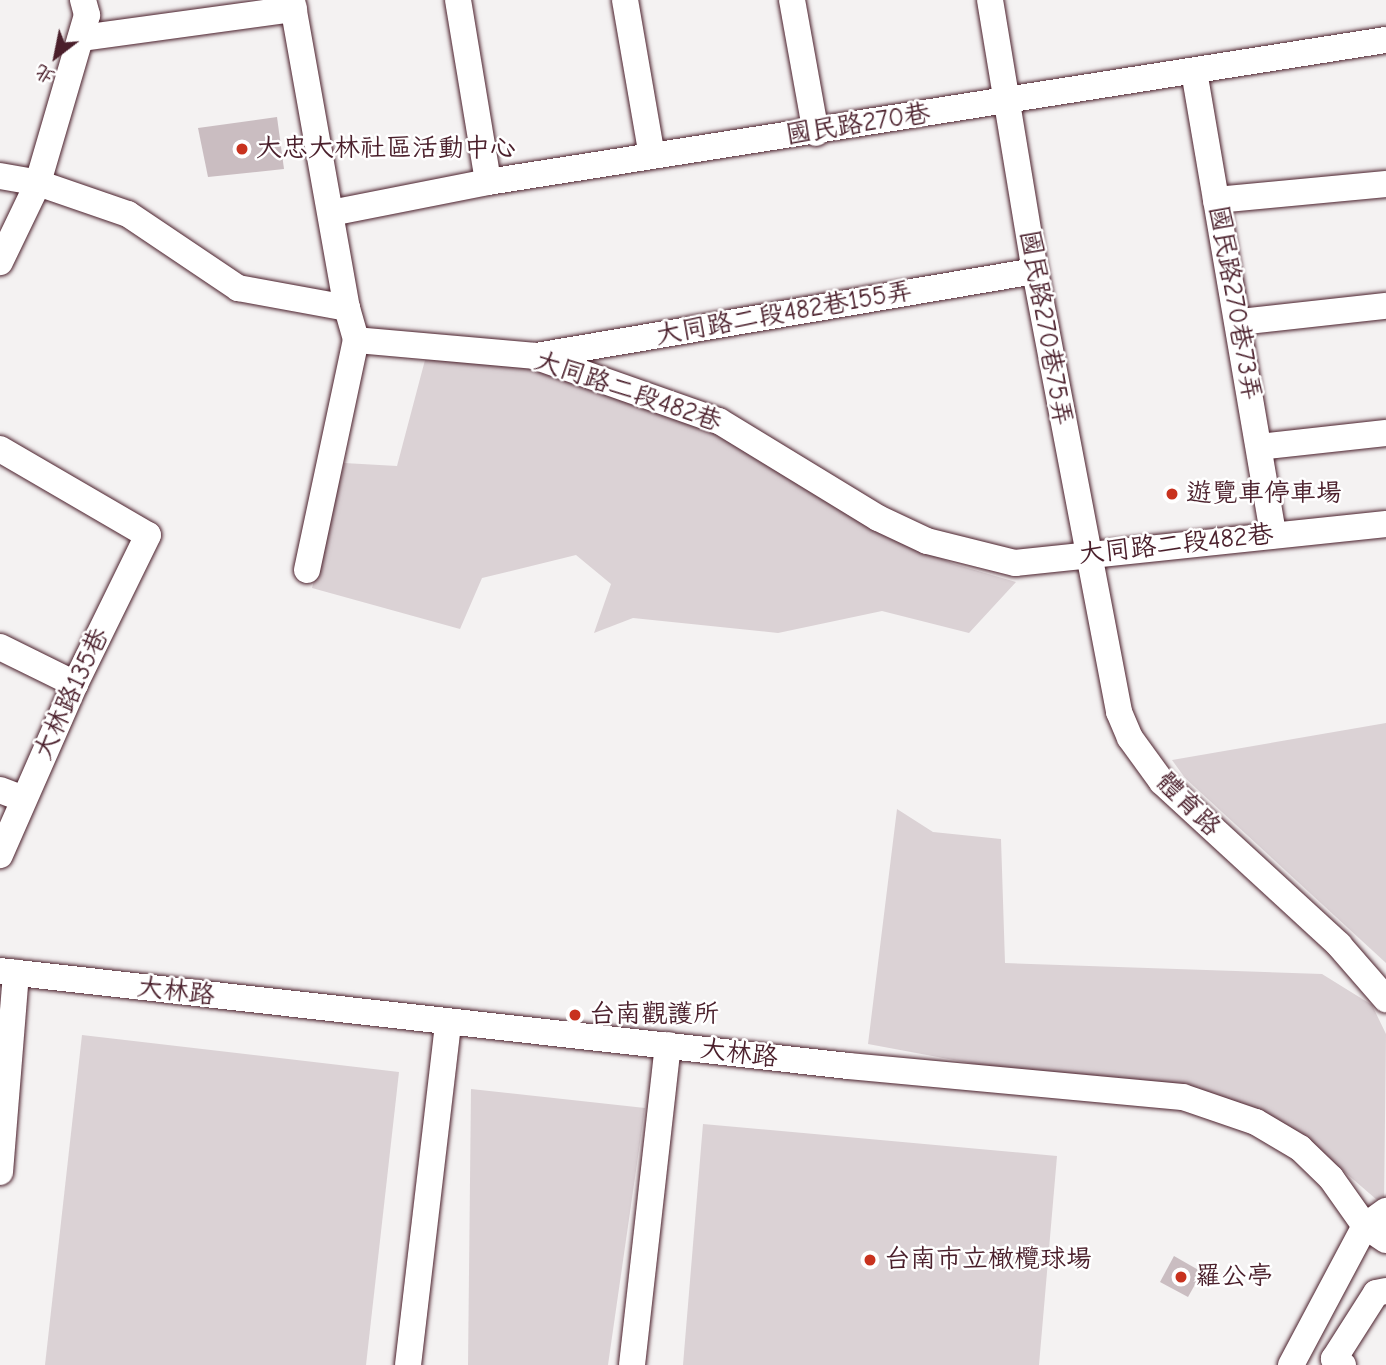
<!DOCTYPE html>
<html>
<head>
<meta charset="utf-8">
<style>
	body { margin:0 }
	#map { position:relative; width:1386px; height:1365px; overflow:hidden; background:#f4f2f2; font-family:"Comic Neue","LXGW WenKai TC",sans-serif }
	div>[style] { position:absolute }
	.green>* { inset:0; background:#dbd2d5 }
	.building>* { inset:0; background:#cabdc1 }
	.roads { filter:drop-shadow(0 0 2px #4a1f2b) drop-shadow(0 0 2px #4a1f2b) }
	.minor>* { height:26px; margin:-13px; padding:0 13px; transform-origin:13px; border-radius:13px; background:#fff }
	.dots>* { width:19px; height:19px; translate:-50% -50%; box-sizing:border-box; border:4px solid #fff; border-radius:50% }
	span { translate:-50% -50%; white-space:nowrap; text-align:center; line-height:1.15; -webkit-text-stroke:5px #fff; paint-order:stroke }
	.street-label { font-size:26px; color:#4a1f2b }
	.poi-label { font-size:26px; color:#4a1f2b }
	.left { translate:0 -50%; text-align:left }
	.north { position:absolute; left:21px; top:21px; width:70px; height:70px; -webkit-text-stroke:5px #fff; paint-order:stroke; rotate:212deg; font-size:19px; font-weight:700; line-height:28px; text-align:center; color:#4a1f2b }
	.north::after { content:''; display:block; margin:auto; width:24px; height:32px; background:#4a1f2b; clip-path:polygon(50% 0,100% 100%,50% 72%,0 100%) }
</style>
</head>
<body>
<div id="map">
	<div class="green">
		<i style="clip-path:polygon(425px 360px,536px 364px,715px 425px,869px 527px,954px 564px,1016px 582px,969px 633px,882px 611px,778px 633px,633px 618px,594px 633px,611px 584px,576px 555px,482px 578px,460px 629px,312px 588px,344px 463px,397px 466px)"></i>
		<i style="clip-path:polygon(1386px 723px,1386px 963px,1185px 778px,1172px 760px)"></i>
		<i style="clip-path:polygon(897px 809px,933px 832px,1001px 839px,1005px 963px,1322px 974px,1372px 1005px,1386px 1034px,1384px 1206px,1303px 1136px,1056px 1079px,868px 1044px)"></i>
		<i style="clip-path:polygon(82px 1035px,399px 1072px,366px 1365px,45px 1365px)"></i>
		<i style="clip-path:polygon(471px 1089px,645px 1108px,608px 1365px,468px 1365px)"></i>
		<i style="clip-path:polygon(703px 1124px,1057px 1156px,1039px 1365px,683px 1365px)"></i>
	</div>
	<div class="building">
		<i style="clip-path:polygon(277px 117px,284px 169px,208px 177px,198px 128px)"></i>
		<i style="clip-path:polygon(1174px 1256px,1202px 1272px,1188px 1297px,1160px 1282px)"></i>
	</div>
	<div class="roads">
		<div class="minor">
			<i style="left:83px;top:0;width:16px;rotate:75deg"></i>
			<i style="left:87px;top:15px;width:175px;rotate:106.3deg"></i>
			<i style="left:38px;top:183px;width:95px;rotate:19deg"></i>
			<i style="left:128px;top:214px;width:133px;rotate:33.9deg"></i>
			<i style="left:238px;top:288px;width:111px;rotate:10.4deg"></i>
			<i style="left:347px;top:308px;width:33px;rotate:74deg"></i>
			<i style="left:356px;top:340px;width:179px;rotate:5.1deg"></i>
			<i style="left:534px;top:356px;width:196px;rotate:19.4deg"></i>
			<i style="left:719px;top:421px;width:186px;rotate:31.4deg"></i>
			<i style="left:878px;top:518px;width:54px;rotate:25.1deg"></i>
			<i style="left:927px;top:541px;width:91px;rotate:14deg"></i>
			<i style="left:1015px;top:563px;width:373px;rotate:-6deg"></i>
			<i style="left:292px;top:0;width:313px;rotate:79.9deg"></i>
			<i style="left:458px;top:0;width:184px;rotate:80.6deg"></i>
			<i style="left:625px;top:0;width:158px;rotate:80.2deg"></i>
			<i style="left:792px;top:0;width:135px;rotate:79.8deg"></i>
			<i style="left:990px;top:0;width:275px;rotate:80.6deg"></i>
			<i style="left:1035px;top:271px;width:449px;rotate:79.2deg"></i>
			<i style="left:1119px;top:712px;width:28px;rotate:67deg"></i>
			<i style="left:1130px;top:738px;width:54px;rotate:54deg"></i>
			<i style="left:1162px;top:782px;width:241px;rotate:42.6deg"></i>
			<i style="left:1339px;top:945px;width:72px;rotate:49deg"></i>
			<i style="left:81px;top:38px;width:215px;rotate:-7.8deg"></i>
			<i style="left:1194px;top:71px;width:471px;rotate:80.3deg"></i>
			<i style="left:0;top:176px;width:39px;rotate:10deg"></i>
			<i style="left:38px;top:183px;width:88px;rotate:115.7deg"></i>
			<i style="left:1216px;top:200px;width:171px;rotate:-5.4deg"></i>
			<i style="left:331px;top:213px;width:160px;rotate:-11.2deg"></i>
			<i style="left:488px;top:182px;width:909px;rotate:-8.99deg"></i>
			<i style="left:1240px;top:322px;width:147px;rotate:-6.3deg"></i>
			<i style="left:536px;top:356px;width:506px;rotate:-9.67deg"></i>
			<i style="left:1259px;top:447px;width:128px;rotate:-6.3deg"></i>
			<i style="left:0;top:449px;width:171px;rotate:30.2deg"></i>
			<i style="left:148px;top:535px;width:166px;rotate:116.1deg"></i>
			<i style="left:75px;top:684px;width:187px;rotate:113.7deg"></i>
			<i style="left:307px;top:570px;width:235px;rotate:-78deg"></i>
			<i style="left:0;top:647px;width:84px;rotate:26.3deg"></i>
			<i style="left:0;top:790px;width:25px;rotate:21deg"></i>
			<i style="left:0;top:971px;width:853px;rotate:6.39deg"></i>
			<i style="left:848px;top:1066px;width:336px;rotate:5.3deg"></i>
			<i style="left:1183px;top:1097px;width:77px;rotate:18.9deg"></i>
			<i style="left:1256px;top:1122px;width:51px;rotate:30.6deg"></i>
			<i style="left:1300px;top:1148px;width:43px;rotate:44.1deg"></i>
			<i style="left:1331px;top:1178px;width:59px;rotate:54.7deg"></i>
			<i style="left:1365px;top:1226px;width:25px;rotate:34deg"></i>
			<i style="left:0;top:1172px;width:200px;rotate:-85.4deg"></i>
			<i style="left:408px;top:1365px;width:344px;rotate:-83.3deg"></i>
			<i style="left:632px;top:1365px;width:322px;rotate:-83.6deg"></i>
			<i style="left:1291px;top:1365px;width:157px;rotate:-62deg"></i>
			<i style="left:1365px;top:1226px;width:26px;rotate:-36deg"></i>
			<i style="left:1343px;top:1365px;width:11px;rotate:-146deg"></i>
			<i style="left:1334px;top:1359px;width:78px;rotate:-57.5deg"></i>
			<i style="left:1376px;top:1293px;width:10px;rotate:-11deg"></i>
		</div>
	</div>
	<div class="dots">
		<i style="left:242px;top:149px;background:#c8321e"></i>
		<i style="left:1172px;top:494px;background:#c8321e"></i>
		<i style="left:575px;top:1015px;background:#c8321e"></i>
		<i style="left:870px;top:1260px;background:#c8321e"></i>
		<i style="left:1181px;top:1277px;background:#c8321e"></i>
	</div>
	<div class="street-label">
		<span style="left:858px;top:125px;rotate:-9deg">國民路270巷</span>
		<span style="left:1234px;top:303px;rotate:80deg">國民路270巷73弄</span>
		<span style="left:784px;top:314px;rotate:-10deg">大同路二段482巷155弄</span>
		<span style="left:1045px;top:328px;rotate:80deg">國民路270巷75弄</span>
		<span style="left:628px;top:392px;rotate:19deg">大同路二段482巷</span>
		<span style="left:1176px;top:545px;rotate:-6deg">大同路二段482巷</span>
		<span style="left:72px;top:694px;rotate:-65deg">大林路135巷</span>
		<span style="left:1188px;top:805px;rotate:45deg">體育路</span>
		<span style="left:176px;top:992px;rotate:7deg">大林路</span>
		<span style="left:739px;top:1054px;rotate:7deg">大林路</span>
	</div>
	<div class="poi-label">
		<span class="left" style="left:256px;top:149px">大忠大林社區活動中心</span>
		<span class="left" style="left:1186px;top:494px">遊覽車停車場</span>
		<span class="left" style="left:589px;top:1015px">台南觀護所</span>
		<span class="left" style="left:884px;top:1260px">台南市立橄欖球場</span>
		<span class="left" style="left:1195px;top:1277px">羅公亭</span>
	</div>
	<div class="north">北</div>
</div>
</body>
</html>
